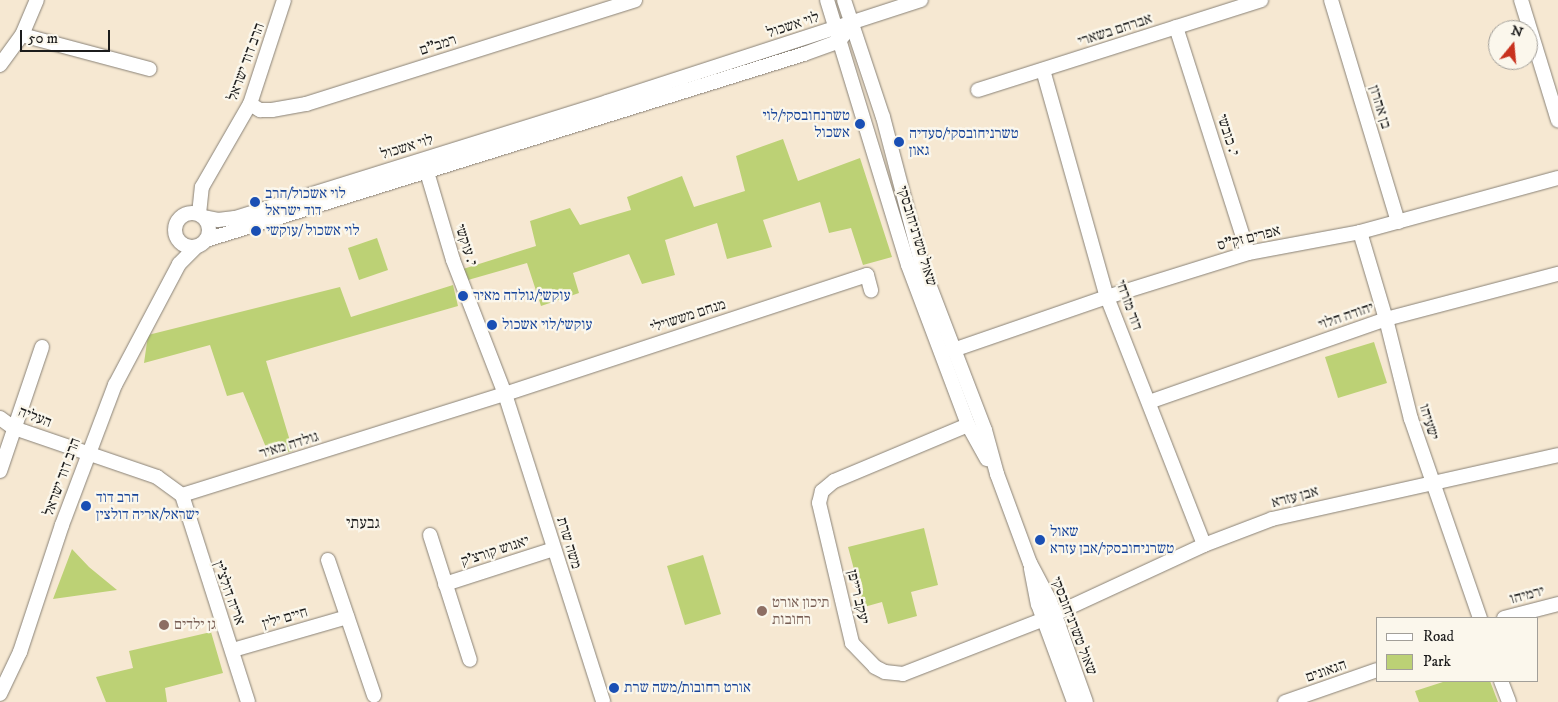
<!DOCTYPE html>
<html>
<head>
<meta charset="utf-8">
<style>
	body { margin:0 }
	#map { position:relative; width:1558px; height:702px; overflow:hidden; background:#f6e8d2; font-family:"IM FELL DW Pica","Frank Ruhl Libre",serif }
	div>[style] { position:absolute }
	.green>* { inset:0; background:#bcd175 }
	.roads { filter:drop-shadow(0 0 1px #898277) drop-shadow(0 0 1px #898277) }
	.minor>* { height:14px; margin:-7px; padding:0 7px; transform-origin:7px; border-radius:7px; background:#fff }
	.minor>.ring { margin:-7px; padding:0; box-sizing:content-box; background:none; border:14px solid #fff; border-radius:50% }
	.dots>* { width:14px; height:14px; translate:-50% -50%; box-sizing:border-box; border:2px solid #fbf7ec; border-radius:50% }
	span { translate:-50% -50%; white-space:nowrap; text-align:center; line-height:1.15; -webkit-text-stroke:4.5px #fbf7ec; paint-order:stroke }
	.street-label { font-size:15px; color:#1c1c1c }
	.transit-label { font-size:15px; color:#164399 }
	.right { translate:-100% -50%; text-align:right }
	.left { translate:0 -50%; text-align:left }
	.education-label { font-size:15px; color:#785e54 }
	.neighbourhood-label { font-size:16px; color:#1c1c1c }
	.legend { position:absolute; left:1376px; top:617px; width:162px; height:65px; box-sizing:border-box; background:#fbf7ec; border:1px solid #a29f99; margin:0; padding:6px 9px; list-style:none; font-size:15px; color:#1c1c1c }
	.legend li { display:flex; align-items:center; gap:10px; height:25px }
	.legend b { width:25px; border:1px solid #a29f99 }
	.north { position:absolute; left:1488px; top:20px; width:50px; height:50px; box-sizing:border-box; background:#fbf7ec; border:1px solid #a29f99; border-radius:50%; rotate:17deg; font-size:14px; font-weight:700; line-height:20px; text-align:center; color:#1c1c1c }
	.north::after { content:''; display:block; margin:auto; width:18px; height:22px; background:#c8321e; clip-path:polygon(50% 0,100% 100%,50% 72%,0 100%) }
	.scale { position:absolute; left:20px; top:30px; width:90px; height:22px; box-sizing:border-box; border:2px solid #1c1c1c; border-top:0; padding-left:6px; font-size:15px; line-height:18px; white-space:nowrap; color:#1c1c1c; -webkit-text-stroke:4px #fbf7ec; paint-order:stroke }
</style>
</head>
<body>
<div id="map">
	<div class="green">
		<i style="clip-path:polygon(783px 139px,798px 181px,860px 158px,892px 257px,863px 265px,851px 228px,829px 233px,820px 202px,763px 220px,772px 247px,727px 259px,717px 223px,665px 240px,675px 275px,642px 284px,629px 254px,573px 273px,579px 293px,541px 306px,527px 263px,468px 280px,463px 269px,536px 246px,530px 221px,570px 208px,580px 225px,631px 210px,627px 197px,682px 176px,694px 207px,745px 191px,736px 156px)"></i>
		<i style="clip-path:polygon(377px 238px,388px 270px,359px 280px,348px 248px)"></i>
		<i style="clip-path:polygon(453px 285px,458px 306px,266px 361px,293px 451px,270px 457px,243px 392px,227px 396px,210px 345px,144px 363px,148px 335px,340px 287px,351px 317px)"></i>
		<i style="clip-path:polygon(1374px 342px,1387px 383px,1338px 398px,1325px 357px)"></i>
		<i style="clip-path:polygon(924px 528px,938px 585px,911px 592px,917px 616px,888px 624px,882px 602px,864px 607px,848px 547px)"></i>
		<i style="clip-path:polygon(72px 549px,89px 567px,117px 590px,53px 599px)"></i>
		<i style="clip-path:polygon(703px 555px,721px 614px,685px 625px,667px 566px)"></i>
		<i style="clip-path:polygon(211px 632px,223px 673px,165px 688px,167px 702px,106px 702px,96px 677px,133px 668px,129px 651px)"></i>
		<i style="clip-path:polygon(1446px 681px,1490px 681px,1498px 702px,1419px 702px,1415px 691px)"></i>
	</div>
	<div class="roads">
		<div class="minor">
			<i style="left:827px;top:0;width:277px;rotate:73deg"></i>
			<i style="left:908px;top:265px;width:171px;rotate:69.4deg"></i>
			<i style="left:968px;top:425px;width:39px;rotate:61deg"></i>
			<i style="left:844px;top:0;width:123px;rotate:71.6deg"></i>
			<i style="left:883px;top:117px;width:154px;rotate:75.3deg"></i>
			<i style="left:922px;top:266px;width:176px;rotate:69deg"></i>
			<i style="left:985px;top:430px;width:46px;rotate:74.7deg"></i>
			<i style="left:997px;top:474px;width:95px;rotate:69.7deg"></i>
			<i style="left:1030px;top:563px;width:43px;rotate:62.2deg"></i>
			<i style="left:1050px;top:601px;width:107px;rotate:70.4deg"></i>
			<i style="left:1331px;top:0;width:232px;rotate:73.2deg"></i>
			<i style="left:1521px;top:0;width:126px;rotate:72.9deg"></i>
			<i style="left:1176px;top:27px;width:237px;rotate:72.3deg"></i>
			<i style="left:22px;top:35px;width:132px;rotate:14.9deg"></i>
			<i style="left:0;top:65px;width:37px;rotate:-54deg"></i>
			<i style="left:22px;top:35px;width:38px;rotate:-67deg"></i>
			<i style="left:1043px;top:70px;width:236px;rotate:74.3deg"></i>
			<i style="left:1107px;top:297px;width:266px;rotate:68.6deg"></i>
			<i style="left:978px;top:90px;width:297px;rotate:-17.6deg"></i>
			<i style="left:250px;top:104px;width:12px;rotate:31deg"></i>
			<i style="left:260px;top:110px;width:12px"></i>
			<i style="left:272px;top:110px;width:35px;rotate:-10deg"></i>
			<i style="left:306px;top:104px;width:345px;rotate:-17.5deg"></i>
			<i style="left:424px;top:162px;width:102px;rotate:73.5deg"></i>
			<i style="left:453px;top:260px;width:144px;rotate:68.8deg"></i>
			<i style="left:505px;top:394px;width:323px;rotate:72.3deg"></i>
			<i class="ring" style="left:175px;top:213px;width:20px;height:20px"></i>
			<i style="left:199px;top:214px;width:27px;rotate:-84deg"></i>
			<i style="left:202px;top:187px;width:96px;rotate:-60deg"></i>
			<i style="left:250px;top:104px;width:109px;rotate:-71.9deg"></i>
			<i style="left:204px;top:217px;width:14px;rotate:12deg"></i>
			<i style="left:218px;top:220px;width:17px;rotate:-7deg"></i>
			<i style="left:235px;top:218px;width:390px;rotate:-17.3deg"></i>
			<i style="left:607px;top:102px;width:330px;rotate:-18deg"></i>
			<i style="left:1360px;top:232px;width:91px;rotate:73.4deg"></i>
			<i style="left:1386px;top:319px;width:103px;rotate:76deg"></i>
			<i style="left:1411px;top:419px;width:211px;rotate:70.9deg"></i>
			<i style="left:206px;top:240px;width:626px;rotate:-17.28deg"></i>
			<i style="left:804px;top:54px;width:37px;rotate:-20deg"></i>
			<i style="left:839px;top:41px;width:22px;rotate:-51deg"></i>
			<i style="left:953px;top:350px;width:163px;rotate:-19deg"></i>
			<i style="left:1107px;top:297px;width:148px;rotate:-17.3deg"></i>
			<i style="left:1248px;top:253px;width:114px;rotate:-10.6deg"></i>
			<i style="left:1360px;top:232px;width:205px;rotate:-15.3deg"></i>
			<i style="left:1149px;top:402px;width:251px;rotate:-19.3deg"></i>
			<i style="left:1386px;top:319px;width:178px;rotate:-14.7deg"></i>
			<i style="left:0;top:418px;width:17px;rotate:36deg"></i>
			<i style="left:14px;top:428px;width:151px;rotate:18.9deg"></i>
			<i style="left:157px;top:477px;width:31px;rotate:36deg"></i>
			<i style="left:968px;top:425px;width:145px;rotate:157.3deg"></i>
			<i style="left:834px;top:481px;width:16px;rotate:140deg"></i>
			<i style="left:822px;top:491px;width:12px;rotate:104deg"></i>
			<i style="left:819px;top:503px;width:144px;rotate:76.7deg"></i>
			<i style="left:852px;top:643px;width:33px;rotate:46deg"></i>
			<i style="left:875px;top:667px;width:11px;rotate:27deg"></i>
			<i style="left:885px;top:672px;width:18px;rotate:6deg"></i>
			<i style="left:903px;top:674px;width:151px;rotate:-21.3deg"></i>
			<i style="left:1044px;top:619px;width:16px;rotate:22deg"></i>
			<i style="left:0;top:471px;width:131px;rotate:-71.3deg"></i>
			<i style="left:182px;top:495px;width:338px;rotate:-17.4deg"></i>
			<i style="left:505px;top:394px;width:381px;rotate:-18.2deg"></i>
			<i style="left:867px;top:275px;width:16px;rotate:75deg"></i>
			<i style="left:182px;top:495px;width:217px;rotate:72.3deg"></i>
			<i style="left:430px;top:535px;width:131px;rotate:72.3deg"></i>
			<i style="left:328px;top:560px;width:143px;rotate:71.2deg"></i>
			<i style="left:1031px;top:569px;width:36px;rotate:79deg"></i>
			<i style="left:1038px;top:604px;width:104px;rotate:69.8deg"></i>
			<i style="left:445px;top:584px;width:114px;rotate:-17.8deg"></i>
			<i style="left:1055px;top:614px;width:164px;rotate:-24.8deg"></i>
			<i style="left:1204px;top:545px;width:73px;rotate:-20.9deg"></i>
			<i style="left:1272px;top:519px;width:293px;rotate:-12.6deg"></i>
			<i style="left:1504px;top:618px;width:56px;rotate:-14.5deg"></i>
			<i style="left:233px;top:650px;width:119px;rotate:-16.1deg"></i>
			<i style="left:1501px;top:681px;width:22px;rotate:69deg"></i>
			<i style="left:0;top:694px;width:47px;rotate:-64.5deg"></i>
			<i style="left:20px;top:652px;width:134px;rotate:-71.7deg"></i>
			<i style="left:62px;top:525px;width:150px;rotate:-69.3deg"></i>
			<i style="left:115px;top:385px;width:137px;rotate:-62.1deg"></i>
			<i style="left:179px;top:264px;width:24px;rotate:-45deg"></i>
			<i style="left:1285px;top:702px;width:97px;rotate:-19.2deg"></i>
		</div>
	</div>
	<div class="dots">
		<i style="left:860px;top:124px;background:#1a4fb4"></i>
		<i style="left:899px;top:142px;background:#1a4fb4"></i>
		<i style="left:255px;top:202px;background:#1a4fb4"></i>
		<i style="left:256px;top:231px;background:#1a4fb4"></i>
		<i style="left:463px;top:296px;background:#1a4fb4"></i>
		<i style="left:492px;top:325px;background:#1a4fb4"></i>
		<i style="left:86px;top:506px;background:#1a4fb4"></i>
		<i style="left:1040px;top:540px;background:#1a4fb4"></i>
		<i style="left:762px;top:611px;background:#8d6e63"></i>
		<i style="left:164px;top:625px;background:#8d6e63"></i>
		<i style="left:614px;top:688px;background:#1a4fb4"></i>
	</div>
	<div class="street-label">
		<span style="left:793px;top:25px;rotate:-18deg">לוי אשכול</span>
		<span style="left:1115px;top:30px;rotate:-18deg">אברהם בשארי</span>
		<span style="left:438px;top:45px;rotate:-18deg">רמב"ם</span>
		<span style="left:246px;top:62px;rotate:-70deg">הרב דוד ישראל</span>
		<span style="left:1380px;top:107px;rotate:73deg">בן אהרון</span>
		<span style="left:1228px;top:135px;rotate:72deg">י. כובשי</span>
		<span style="left:407px;top:147px;rotate:-17deg">לוי אשכול</span>
		<span style="left:917px;top:236px;rotate:73deg">שאול טשרניחובסקי</span>
		<span style="left:1249px;top:238px;rotate:-14deg">אפרים זק"ס</span>
		<span style="left:466px;top:245px;rotate:72deg">י. עוקשי</span>
		<span style="left:1129px;top:305px;rotate:70deg">דוד מזרחי</span>
		<span style="left:688px;top:316px;rotate:-18deg">מנחם מששוילי</span>
		<span style="left:1346px;top:316px;rotate:-19deg">יהודה הלוי</span>
		<span style="left:35px;top:417px;rotate:21deg">העליה</span>
		<span style="left:1429px;top:422px;rotate:73deg">ישעיהו</span>
		<span style="left:289px;top:445px;rotate:-17deg">גולדה מאיר</span>
		<span style="left:62px;top:477px;rotate:-70deg">הרב דוד ישראל</span>
		<span style="left:1295px;top:497px;rotate:-15deg">אבן עזרא</span>
		<span style="left:569px;top:543px;rotate:73deg">משה שרת</span>
		<span style="left:495px;top:551px;rotate:-18deg">יאנוש קורצ'ק</span>
		<span style="left:229px;top:593px;rotate:70deg">אריה דולצ'ין</span>
		<span style="left:1527px;top:595px;rotate:-15deg">ירמיהו</span>
		<span style="left:858px;top:597px;rotate:77deg">יעקב רייפן</span>
		<span style="left:285px;top:618px;rotate:-16deg">חיים ילין</span>
		<span style="left:1074px;top:626px;rotate:69deg">שאול טשרניחובסקי</span>
		<span style="left:1326px;top:671px;rotate:-19deg">הגאונים</span>
	</div>
	<div class="transit-label">
		<span class="right" style="left:850px;top:124px">טשרנחובסקי/לוי<br>אשכול</span>
		<span class="left" style="left:909px;top:142px">טשרניחובסקי/סעדיה<br>גאון</span>
		<span class="left" style="left:265px;top:202px">לוי אשכול/הרב<br>דוד ישראל</span>
		<span class="left" style="left:266px;top:231px">לוי אשכול /עוקשי</span>
		<span class="left" style="left:473px;top:296px">עוקשי/גולדה מאיר</span>
		<span class="left" style="left:502px;top:325px">עוקשי/לוי אשכול</span>
		<span class="left" style="left:96px;top:506px">הרב דוד<br>ישראל/אריה דולצין</span>
		<span class="left" style="left:1050px;top:540px">שאול<br>טשרניחובסקי/אבן עזרא</span>
		<span class="left" style="left:624px;top:688px">אורט רחובות/משה שרת</span>
	</div>
	<div class="education-label">
		<span class="left" style="left:772px;top:611px">תיכון אורט<br>רחובות</span>
		<span class="left" style="left:174px;top:625px">גן ילדים</span>
	</div>
	<div class="neighbourhood-label">
		<span style="left:363px;top:523px">גבעתי</span>
	</div>
	<ul class="legend">
	<li><b style="height:6px;background:#fff"></b>Road</li>
	<li><b style="height:14px;background:#bcd175"></b>Park</li>
	</ul>
	<div class="north">N</div>
	<div class="scale">50 m</div>
</div>
</body>
</html>
